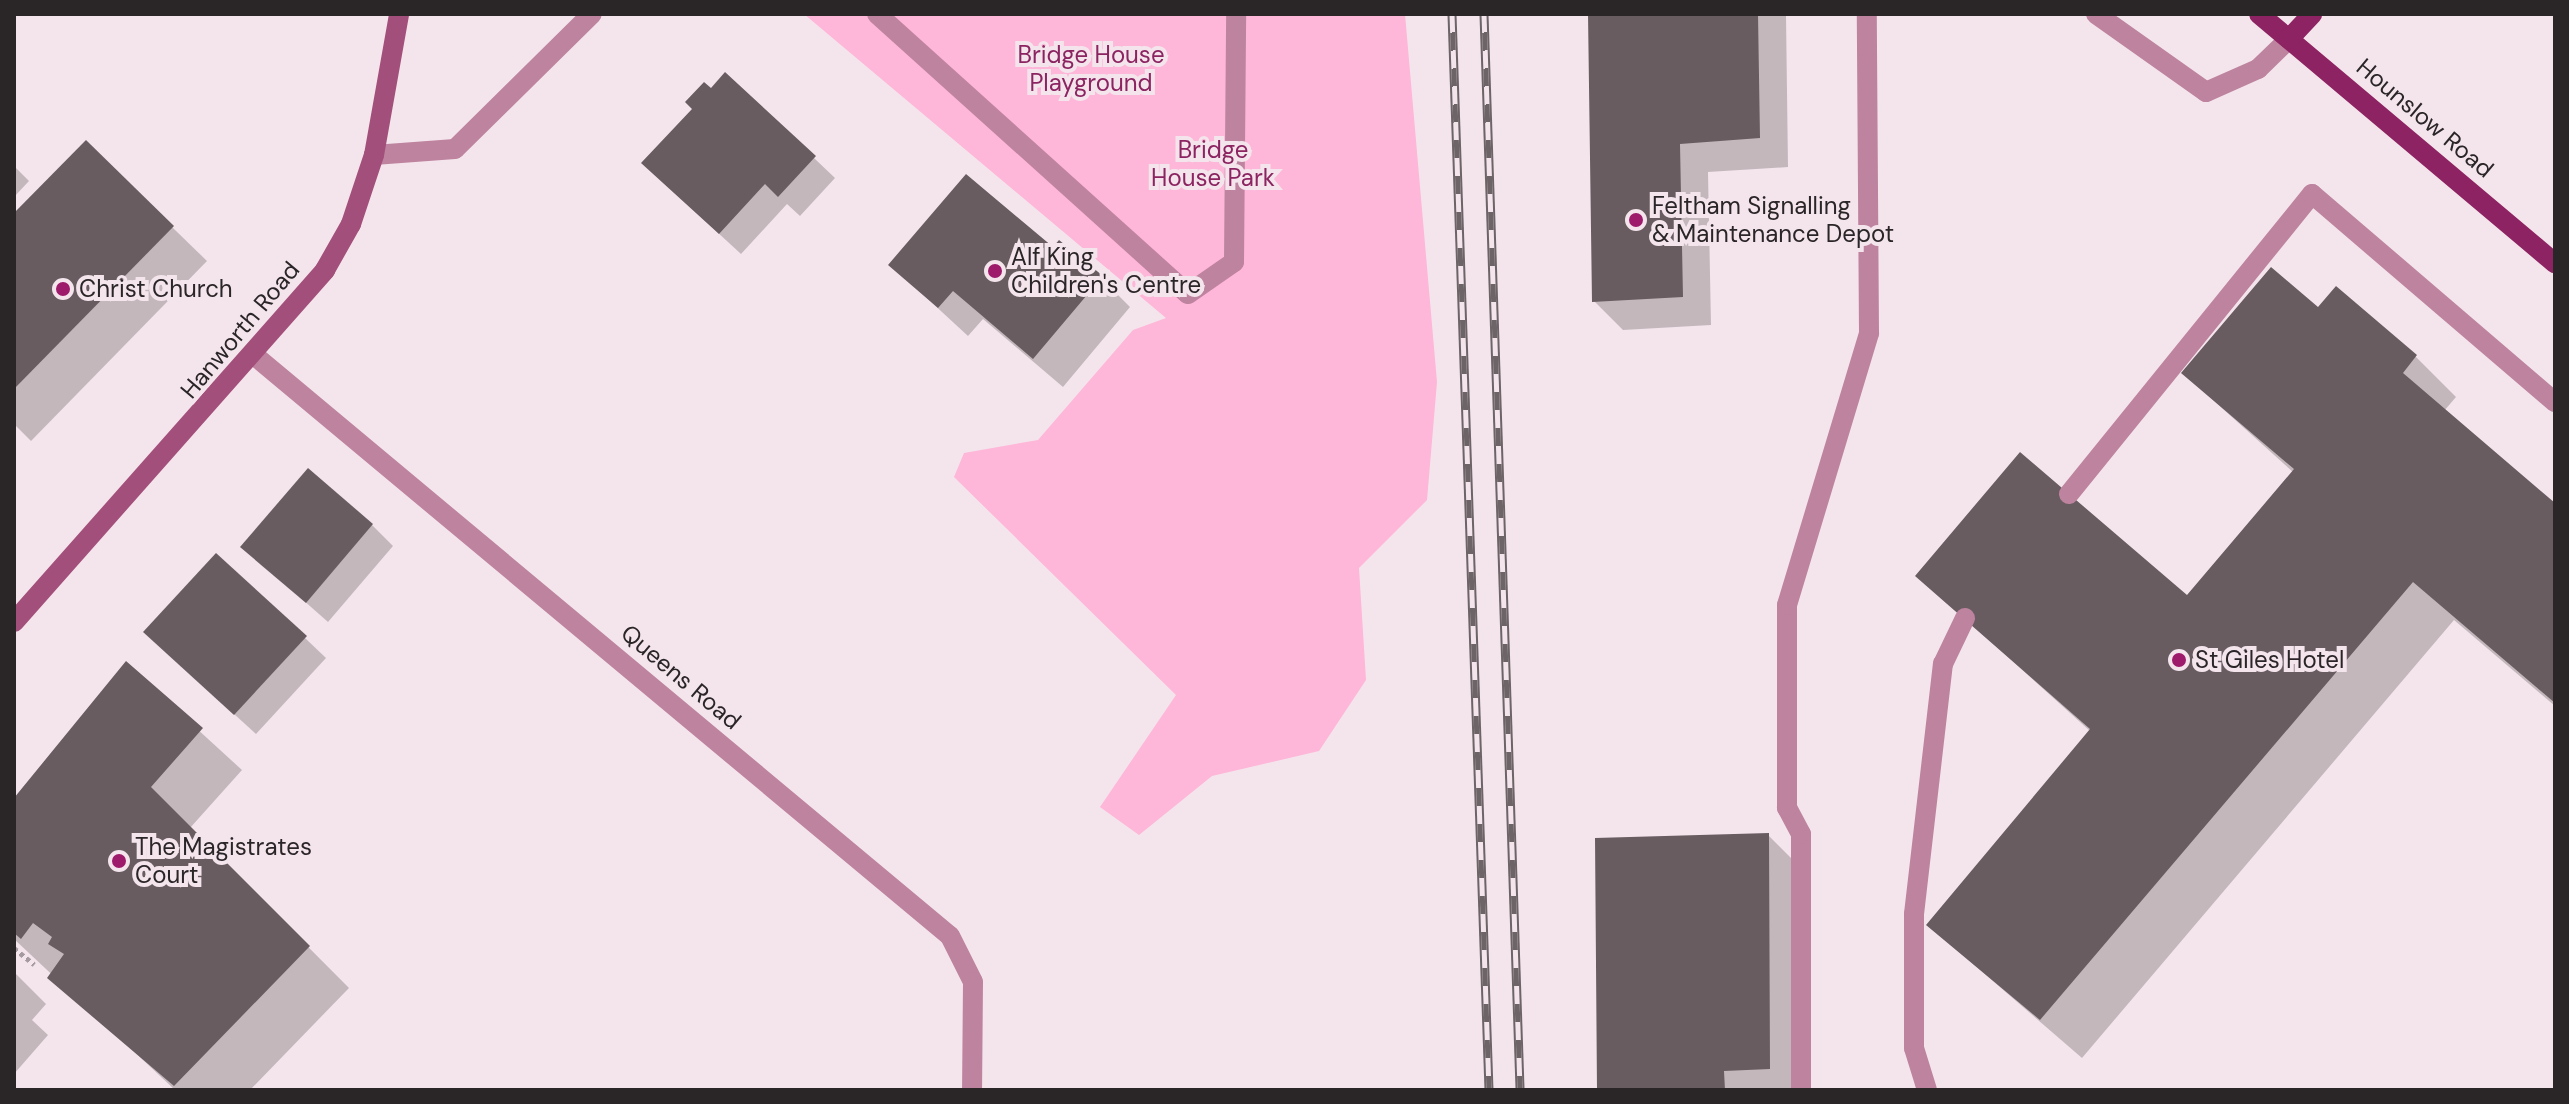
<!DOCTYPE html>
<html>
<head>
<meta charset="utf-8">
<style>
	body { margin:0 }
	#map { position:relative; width:2569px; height:1104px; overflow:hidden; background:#f4e5ec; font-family:"DM Sans",sans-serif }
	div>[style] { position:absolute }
	.green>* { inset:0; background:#feb6d9 }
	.shadow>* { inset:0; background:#0003 }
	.building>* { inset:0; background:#685c61 }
	.path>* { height:5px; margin-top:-2.5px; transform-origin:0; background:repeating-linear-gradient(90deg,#a59a9f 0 4px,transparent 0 8px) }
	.lane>* { height:20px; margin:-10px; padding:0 10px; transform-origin:10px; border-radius:10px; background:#be839f }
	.street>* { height:20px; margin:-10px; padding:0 10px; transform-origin:10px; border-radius:10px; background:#be839f }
	.secondary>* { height:20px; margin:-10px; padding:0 10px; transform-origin:10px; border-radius:10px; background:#a34f7b }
	.primary>* { height:20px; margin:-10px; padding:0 10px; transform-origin:10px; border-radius:10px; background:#8d2362 }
	.rail>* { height:9px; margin-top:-4.5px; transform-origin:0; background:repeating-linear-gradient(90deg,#f4e5ec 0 18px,#6c6467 0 36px); box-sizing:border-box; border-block:2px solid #6c6467 }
	.dots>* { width:22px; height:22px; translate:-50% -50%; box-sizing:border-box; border:4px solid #f4e5ec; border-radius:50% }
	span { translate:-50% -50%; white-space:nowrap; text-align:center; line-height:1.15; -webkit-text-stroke:8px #f4e5ec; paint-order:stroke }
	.park-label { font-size:24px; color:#8b2461 }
	.street-label { font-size:24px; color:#2a2527 }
	.poi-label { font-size:24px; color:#2a2527 }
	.left { translate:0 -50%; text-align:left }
	.frame { position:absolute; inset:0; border:16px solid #2a2527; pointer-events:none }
</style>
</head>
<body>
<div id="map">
	<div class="green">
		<i style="clip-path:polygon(804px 14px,1405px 14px,1437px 382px,1427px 500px,1359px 568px,1366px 680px,1319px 751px,1212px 776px,1139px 835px,1100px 807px,1176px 695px,954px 477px,964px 453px,1038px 440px,1133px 330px,1166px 318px)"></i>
	</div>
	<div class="shadow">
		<i style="clip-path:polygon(1590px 14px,1786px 14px,1788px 167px,1708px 172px,1711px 325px,1623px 330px,1594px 301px)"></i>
		<i style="clip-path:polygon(695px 109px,814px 158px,835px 178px,800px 216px,787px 204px,741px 254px,665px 184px)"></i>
		<i style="clip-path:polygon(14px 166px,29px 181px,14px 197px)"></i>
		<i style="clip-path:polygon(14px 216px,172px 227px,207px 261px,31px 441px,14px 424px)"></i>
		<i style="clip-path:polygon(1053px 250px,1101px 278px,1130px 307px,1063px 387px,983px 319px,968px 336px,891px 265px)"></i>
		<i style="clip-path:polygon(2318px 310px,2416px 357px,2456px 397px,2444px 411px,2555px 505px,2555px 706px,2454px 620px,2082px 1058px,1928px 925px,2090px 731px,1917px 575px,2187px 597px,2294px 473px,2183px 373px)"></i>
		<i style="clip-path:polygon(372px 525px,393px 546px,328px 622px,243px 547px)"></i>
		<i style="clip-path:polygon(305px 638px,326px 658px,256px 734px,167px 653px)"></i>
		<i style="clip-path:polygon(126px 664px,242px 770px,190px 828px,349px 988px,250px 1090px,175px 1090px,14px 939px,14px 801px)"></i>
		<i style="clip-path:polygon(1768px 835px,1797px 864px,1798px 1090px,1599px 1090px)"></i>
		<i style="clip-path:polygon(14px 972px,46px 1004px,32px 1020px,48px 1035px,14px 1074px)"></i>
	</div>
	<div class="building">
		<i style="clip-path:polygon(1588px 14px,1758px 14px,1760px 138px,1680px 144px,1683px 297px,1592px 302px)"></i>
		<i style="clip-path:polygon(725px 72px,816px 156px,778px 197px,765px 184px,719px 234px,641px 163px,692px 109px,685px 102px,704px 82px,711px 88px)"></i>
		<i style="clip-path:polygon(86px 140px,174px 226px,14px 389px,14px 213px)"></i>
		<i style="clip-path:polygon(966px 174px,1053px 247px,1059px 240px,1103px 276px,1033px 359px,953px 291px,938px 308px,888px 265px)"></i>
		<i style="clip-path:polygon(2271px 267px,2318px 307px,2336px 286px,2417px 355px,2403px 373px,2555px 503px,2555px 703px,2413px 582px,2040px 1020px,1926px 925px,2090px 729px,1915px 576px,2020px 452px,2187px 595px,2294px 469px,2181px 373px)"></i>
		<i style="clip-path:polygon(308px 468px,373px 524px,306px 603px,240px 547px)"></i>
		<i style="clip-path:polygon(216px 553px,307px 636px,234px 715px,143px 632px)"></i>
		<i style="clip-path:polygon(126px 661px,203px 728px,151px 787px,310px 946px,174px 1086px,47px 978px,64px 954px,48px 944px,52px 937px,33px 923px,21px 939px,14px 933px,14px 798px)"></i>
		<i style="clip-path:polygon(1769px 833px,1770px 1069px,1724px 1071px,1725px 1090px,1597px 1090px,1595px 838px)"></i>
	</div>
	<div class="path">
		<i style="left:14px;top:948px;width:26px;rotate:39deg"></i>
	</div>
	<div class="lane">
		<i style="left:877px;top:14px;width:418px;rotate:42deg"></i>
		<i style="left:1188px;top:294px;width:56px;rotate:-34.8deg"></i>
		<i style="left:1234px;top:262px;width:248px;rotate:-89.5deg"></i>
		<i style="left:2096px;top:14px;width:135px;rotate:35.3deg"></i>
		<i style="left:2206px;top:92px;width:57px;rotate:-23.9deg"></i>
		<i style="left:2258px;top:69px;width:43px;rotate:-44.1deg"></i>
		<i style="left:2069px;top:494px;width:386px;rotate:-51deg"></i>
		<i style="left:2312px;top:194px;width:320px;rotate:40.6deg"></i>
		<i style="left:1801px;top:1090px;width:256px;rotate:-90deg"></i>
		<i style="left:1801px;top:834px;width:30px;rotate:-118deg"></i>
		<i style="left:1787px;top:808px;width:203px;rotate:-90deg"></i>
		<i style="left:1787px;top:605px;width:284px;rotate:-73.2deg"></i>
		<i style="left:1869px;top:333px;width:319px;rotate:-90.4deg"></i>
		<i style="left:1927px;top:1090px;width:44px;rotate:-107.2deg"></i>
		<i style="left:1914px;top:1048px;width:134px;rotate:-90deg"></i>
		<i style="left:1914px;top:914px;width:252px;rotate:-83.4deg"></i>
		<i style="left:1943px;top:664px;width:51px;rotate:-64.4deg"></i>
	</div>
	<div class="street">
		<i style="left:374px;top:155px;width:81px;rotate:-4.2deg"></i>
		<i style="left:455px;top:149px;width:192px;rotate:-44.6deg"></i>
		<i style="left:255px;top:356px;width:905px;rotate:39.85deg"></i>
		<i style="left:950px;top:936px;width:51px;rotate:63.4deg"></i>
		<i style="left:973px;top:982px;width:108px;rotate:90.5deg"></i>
	</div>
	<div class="secondary">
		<i style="left:14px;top:622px;width:470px;rotate:-48.5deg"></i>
		<i style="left:325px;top:270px;width:53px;rotate:-60.5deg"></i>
		<i style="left:351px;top:224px;width:73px;rotate:-71.6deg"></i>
		<i style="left:374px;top:155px;width:143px;rotate:-79.9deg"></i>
	</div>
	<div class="primary">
		<i style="left:2259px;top:14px;width:387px;rotate:40.1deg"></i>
		<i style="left:2289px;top:39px;width:34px;rotate:-47deg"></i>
	</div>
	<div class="rail">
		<i style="left:1452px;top:14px;width:1077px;rotate:88.03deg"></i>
		<i style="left:1484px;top:14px;width:1077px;rotate:88.08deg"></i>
	</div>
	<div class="dots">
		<i style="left:1636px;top:220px;background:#9e1b6c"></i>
		<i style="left:995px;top:271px;background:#9e1b6c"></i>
		<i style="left:63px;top:289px;background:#9e1b6c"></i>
		<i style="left:2179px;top:660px;background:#9e1b6c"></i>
		<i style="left:119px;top:861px;background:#9e1b6c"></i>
	</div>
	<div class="park-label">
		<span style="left:1091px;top:69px">Bridge House<br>Playground</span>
		<span style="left:1213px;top:164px">Bridge<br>House Park</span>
	</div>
	<div class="street-label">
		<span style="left:2425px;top:118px;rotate:40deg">Hounslow Road</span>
		<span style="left:240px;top:330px;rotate:-50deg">Hanworth Road</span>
		<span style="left:681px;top:677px;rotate:40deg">Queens Road</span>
	</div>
	<div class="poi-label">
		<span class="left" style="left:1652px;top:220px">Feltham Signalling<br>&amp; Maintenance Depot</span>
		<span class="left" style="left:1011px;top:271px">Alf King<br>Children's Centre</span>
		<span class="left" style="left:79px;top:289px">Christ Church</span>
		<span class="left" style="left:2195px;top:660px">St Giles Hotel</span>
		<span class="left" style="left:135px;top:861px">The Magistrates<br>Court</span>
	</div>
	<div class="frame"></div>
</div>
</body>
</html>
